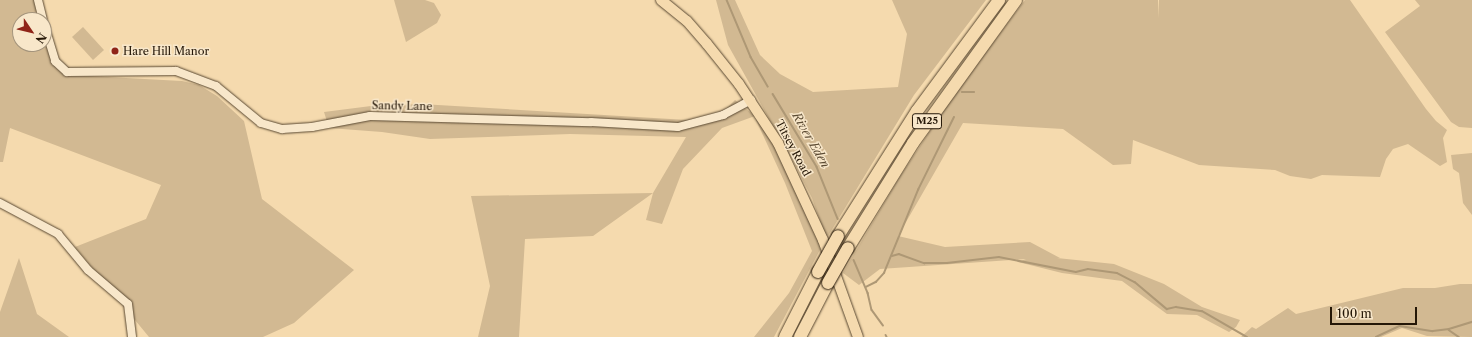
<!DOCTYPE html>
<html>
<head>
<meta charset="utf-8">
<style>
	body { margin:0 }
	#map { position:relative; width:1472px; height:337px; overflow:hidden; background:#f5daae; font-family:"Libre Caslon Text",serif }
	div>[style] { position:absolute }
	.green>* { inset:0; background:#d2b992 }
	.stream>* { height:1.5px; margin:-0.75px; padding:0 0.75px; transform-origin:0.75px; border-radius:0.75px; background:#ae9875 }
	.roads { filter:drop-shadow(0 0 1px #594831) drop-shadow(0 0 1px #594831) }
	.minor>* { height:8px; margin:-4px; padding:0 4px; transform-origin:4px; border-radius:4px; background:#f8e7ca }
	.major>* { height:10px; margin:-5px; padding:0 5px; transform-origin:5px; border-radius:5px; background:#f5daae }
	.highway>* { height:12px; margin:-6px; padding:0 6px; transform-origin:6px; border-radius:6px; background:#f5daae }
	.bridges { filter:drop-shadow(0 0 1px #251707) drop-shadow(0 0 1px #251707) }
	.highway-bridge>* { height:12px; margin:-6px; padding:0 6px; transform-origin:6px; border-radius:6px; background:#f5daae }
	.dots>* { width:11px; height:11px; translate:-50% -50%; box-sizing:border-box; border:2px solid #f8e7ca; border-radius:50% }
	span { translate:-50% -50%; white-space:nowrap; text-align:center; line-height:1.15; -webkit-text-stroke:3px #f8e7ca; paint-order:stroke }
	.shield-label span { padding:1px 3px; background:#f8e7ca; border:1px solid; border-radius:3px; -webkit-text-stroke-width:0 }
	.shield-label { font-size:10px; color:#251707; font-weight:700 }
	.poi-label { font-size:11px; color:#251707 }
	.left { translate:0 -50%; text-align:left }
	.street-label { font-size:11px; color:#251707 }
	.water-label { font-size:12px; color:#5c4b33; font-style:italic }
	.north { position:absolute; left:12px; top:12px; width:40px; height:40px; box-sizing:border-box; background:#f8e7ca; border:1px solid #a4947c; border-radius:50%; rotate:125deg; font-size:11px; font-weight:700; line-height:16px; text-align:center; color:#251707 }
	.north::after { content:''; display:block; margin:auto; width:14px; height:18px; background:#8f2418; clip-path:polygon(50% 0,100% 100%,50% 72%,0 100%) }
	.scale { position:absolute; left:1330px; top:307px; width:87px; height:18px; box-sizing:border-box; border:2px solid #251707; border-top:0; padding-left:5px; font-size:12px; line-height:14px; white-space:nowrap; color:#251707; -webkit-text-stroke:3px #f8e7ca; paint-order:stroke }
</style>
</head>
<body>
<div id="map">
	<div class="green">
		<i style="clip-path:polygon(0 0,36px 0,41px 20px,20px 20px,20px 44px,44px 44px,44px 32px,49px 49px,68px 67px,70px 75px,182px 81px,199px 85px,217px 96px,244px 121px,262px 199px,354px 270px,294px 323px,263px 337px,149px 337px,75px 247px,146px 219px,161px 185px,10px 128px,3px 162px,0 162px)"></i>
		<i style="clip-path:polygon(394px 0,425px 0,434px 3px,441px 15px,437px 23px,406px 42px)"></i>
		<i style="clip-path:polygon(716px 0,735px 0,760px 55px,780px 74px,813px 92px,898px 87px,907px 34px,892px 0,986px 0,914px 95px,828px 236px,825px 235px,812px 198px,795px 165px,728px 45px)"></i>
		<i style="clip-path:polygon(1025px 0,1158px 0,1158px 18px,1159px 0,1350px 0,1426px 109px,1436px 121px,1447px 130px,1443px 138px,1447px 162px,1440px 166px,1408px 144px,1393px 149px,1386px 159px,1380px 177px,1322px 175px,1311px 179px,1290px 176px,1275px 170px,1199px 165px,1133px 140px,1131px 164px,1113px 165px,1063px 129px,963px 123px,898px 236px,945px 247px,1030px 242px,1060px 258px,1057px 258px,1114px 264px,1164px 284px,1202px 307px,1240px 320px,1236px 327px,1229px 332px,1197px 315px,1167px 314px,1122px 281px,1062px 273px,1018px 262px,1026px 259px,880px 269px,859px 285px,843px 273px,847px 266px,899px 178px,955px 93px)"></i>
		<i style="clip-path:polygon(1415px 0,1472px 0,1472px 128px,1459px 127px,1451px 122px,1385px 32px,1420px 6px)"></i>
		<i style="clip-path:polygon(83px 27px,104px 50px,93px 60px,72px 37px)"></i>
		<i style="clip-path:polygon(735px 100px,755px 116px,722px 128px,683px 169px,662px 224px,646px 220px,653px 193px,686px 137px,570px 134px,430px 139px,382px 132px,329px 128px,324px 112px,371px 106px,421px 104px,687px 120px,721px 114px)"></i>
		<i style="clip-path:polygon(758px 116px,774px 144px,821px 248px,774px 337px,754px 337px,789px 293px,812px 251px,785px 183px,756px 120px)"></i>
		<i style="clip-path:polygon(1472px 153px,1472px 215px,1463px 203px,1459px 173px,1453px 169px,1451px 155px)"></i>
		<i style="clip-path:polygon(653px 193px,593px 236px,525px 239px,519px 337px,478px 337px,490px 286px,471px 196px)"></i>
		<i style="clip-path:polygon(19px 258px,37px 314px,69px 337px,0 337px,0 312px)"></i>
		<i style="clip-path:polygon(1460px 284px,1472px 284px,1472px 337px,1427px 336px,1402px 328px,1381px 337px,1241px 337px,1252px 327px,1256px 329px,1288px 308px,1296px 314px,1403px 288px,1435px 288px)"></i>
	</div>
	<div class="stream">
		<i style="left:727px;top:0;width:62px;rotate:67.2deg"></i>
		<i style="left:751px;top:57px;width:34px;rotate:60deg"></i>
		<i style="left:962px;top:92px;width:12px"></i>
		<i style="left:773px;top:94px;width:85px;rotate:58.9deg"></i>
		<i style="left:817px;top:167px;width:56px;rotate:68deg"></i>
		<i style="left:892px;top:256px;width:7px;rotate:-16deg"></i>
		<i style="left:899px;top:254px;width:27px;rotate:20deg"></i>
		<i style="left:924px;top:263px;width:23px"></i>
		<i style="left:947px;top:263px;width:52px;rotate:-6.6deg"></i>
		<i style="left:999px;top:257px;width:78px;rotate:11deg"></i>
		<i style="left:1076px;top:272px;width:12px;rotate:-14deg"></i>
		<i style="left:1088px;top:269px;width:29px;rotate:8deg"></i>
		<i style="left:1117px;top:273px;width:20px;rotate:27deg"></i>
		<i style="left:1135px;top:282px;width:42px;rotate:40.2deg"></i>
		<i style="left:1167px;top:309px;width:9px;rotate:-13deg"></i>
		<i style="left:1176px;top:307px;width:26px;rotate:9deg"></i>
		<i style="left:1202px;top:311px;width:52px;rotate:30deg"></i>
		<i style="left:854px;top:260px;width:36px;rotate:67deg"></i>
		<i style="left:868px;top:293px;width:17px;rotate:77deg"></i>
		<i style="left:872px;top:310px;width:19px;rotate:54deg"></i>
		<i style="left:866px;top:287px;width:11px;rotate:-27deg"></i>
		<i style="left:876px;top:282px;width:12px;rotate:-48deg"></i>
		<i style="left:884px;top:273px;width:90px;rotate:-67.7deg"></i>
		<i style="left:918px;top:190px;width:81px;rotate:-63.7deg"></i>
		<i style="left:1449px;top:330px;width:12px;rotate:35deg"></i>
		<i style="left:886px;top:335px;width:2px;rotate:63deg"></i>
		<i style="left:1376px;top:337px;width:26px;rotate:-25deg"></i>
		<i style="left:1400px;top:326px;width:33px;rotate:9deg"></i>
		<i style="left:1433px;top:331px;width:16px;rotate:-7deg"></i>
		<i style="left:1449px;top:329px;width:24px;rotate:-17deg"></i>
	</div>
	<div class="roads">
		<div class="minor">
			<i style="left:38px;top:0;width:21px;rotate:76deg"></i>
			<i style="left:44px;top:24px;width:39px;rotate:73deg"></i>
			<i style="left:55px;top:61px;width:16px;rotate:43deg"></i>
			<i style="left:67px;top:72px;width:109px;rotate:-0.5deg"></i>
			<i style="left:176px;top:71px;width:43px;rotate:20.6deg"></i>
			<i style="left:216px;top:86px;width:58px;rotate:39.4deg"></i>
			<i style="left:261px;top:123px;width:22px;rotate:16deg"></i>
			<i style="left:282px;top:129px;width:30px;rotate:-4deg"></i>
			<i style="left:312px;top:127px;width:59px;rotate:-10.7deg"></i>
			<i style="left:370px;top:116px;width:221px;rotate:1.6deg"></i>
			<i style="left:591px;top:122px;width:87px;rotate:3.3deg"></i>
			<i style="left:678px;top:127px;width:47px;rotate:-14.9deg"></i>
			<i style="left:723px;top:115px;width:32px;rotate:-28deg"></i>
			<i style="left:0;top:203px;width:66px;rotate:28.1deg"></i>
			<i style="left:58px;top:234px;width:47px;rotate:50.2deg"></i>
			<i style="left:88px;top:270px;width:52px;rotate:40.4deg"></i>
			<i style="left:128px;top:304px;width:33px;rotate:83deg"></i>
		</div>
		<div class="major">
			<i style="left:661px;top:0;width:33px;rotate:39deg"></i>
			<i style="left:687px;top:21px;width:30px;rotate:49deg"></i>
			<i style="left:707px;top:44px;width:51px;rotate:51.3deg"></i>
			<i style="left:739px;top:84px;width:71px;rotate:56.5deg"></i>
			<i style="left:778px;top:143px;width:107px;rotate:65.1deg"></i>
			<i style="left:823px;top:240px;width:103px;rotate:70.2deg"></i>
		</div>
		<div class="highway">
			<i style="left:838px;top:236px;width:148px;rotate:-57.7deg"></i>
			<i style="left:917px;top:111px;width:138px;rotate:-53.5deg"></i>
			<i style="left:848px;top:248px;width:123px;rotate:-58.2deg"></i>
			<i style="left:913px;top:143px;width:176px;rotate:-54.2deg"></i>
			<i style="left:785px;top:337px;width:73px;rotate:-63.1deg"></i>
			<i style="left:800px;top:337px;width:61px;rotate:-62.6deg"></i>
		</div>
	</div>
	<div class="bridges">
		<div class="highway-bridge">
			<i style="left:818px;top:272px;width:41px;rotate:-60.9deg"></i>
			<i style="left:828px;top:283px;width:40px;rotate:-60.3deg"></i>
		</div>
	</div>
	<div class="dots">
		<i style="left:115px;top:51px;background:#8f2418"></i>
	</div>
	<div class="shield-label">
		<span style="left:927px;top:121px">M25</span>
	</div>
	<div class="poi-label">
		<span class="left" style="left:123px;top:51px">Hare Hill Manor</span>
	</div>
	<div class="street-label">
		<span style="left:402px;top:106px;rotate:1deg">Sandy Lane</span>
		<span style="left:793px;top:148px;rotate:62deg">Titsey Road</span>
	</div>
	<div class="water-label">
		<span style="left:811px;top:140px;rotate:60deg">River Eden</span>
	</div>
	<div class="north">N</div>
	<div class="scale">100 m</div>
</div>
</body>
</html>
